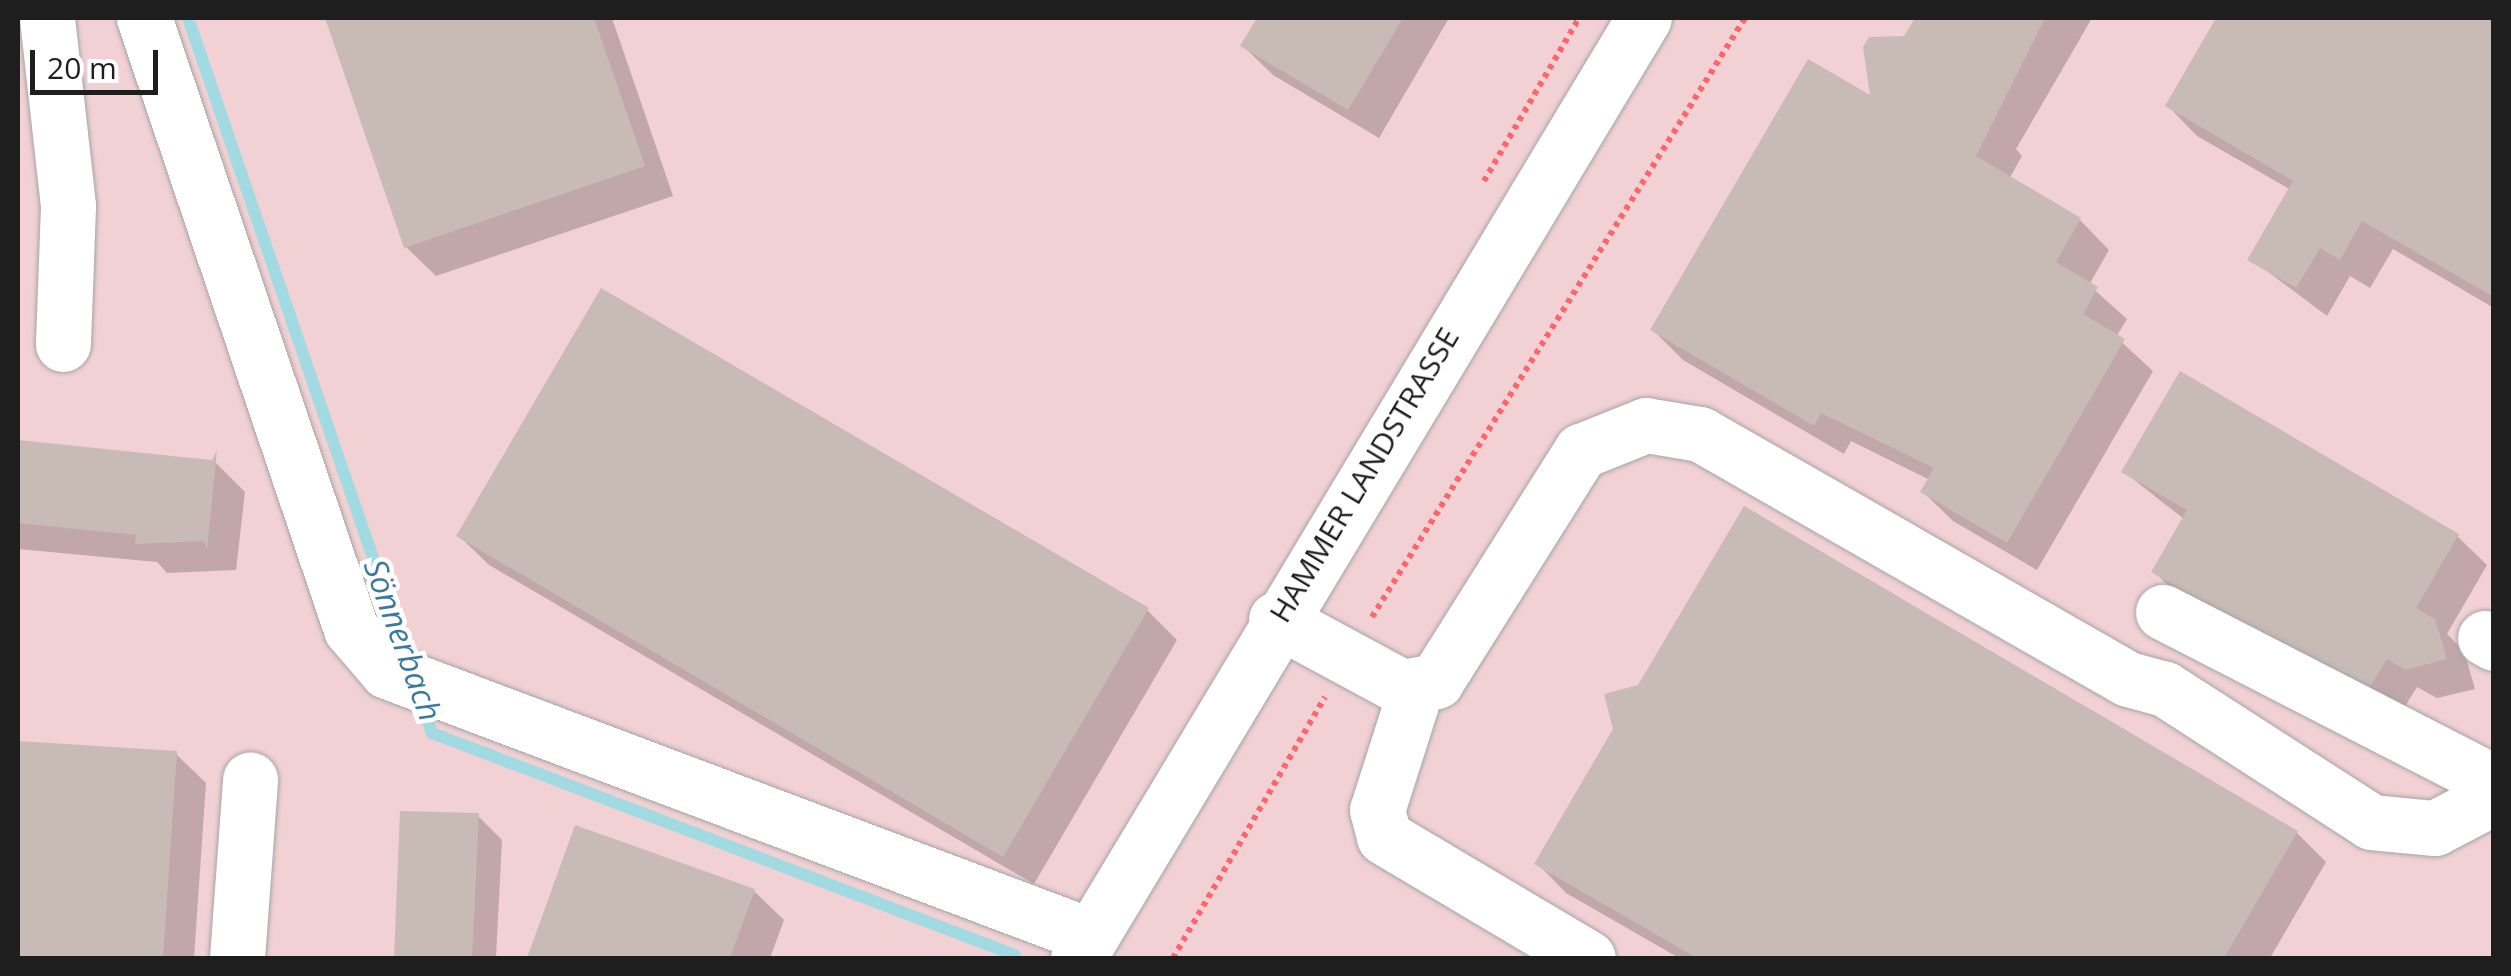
<!DOCTYPE html>
<html>
<head>
<meta charset="utf-8">
<style>
	body { margin:0 }
	#map { position:relative; width:2511px; height:976px; overflow:hidden; background:#f0eae3; font-family:"Open Sans",sans-serif }
	div>[style] { position:absolute }
	.commercial>* { inset:0; background:#f2d1d4 }
	.shadow>* { inset:0; background:#0003 }
	.stream>* { height:12px; margin:-6px; padding:0 6px; transform-origin:6px; border-radius:6px; background:#a1dae0 }
	.building>* { inset:0; background:#c8bbb6 }
	.path>* { height:6px; margin-top:-3px; transform-origin:0; background:repeating-linear-gradient(90deg,#ff656a 0 5px,transparent 0 10px) }
	.roads { filter:drop-shadow(0 0 2px #a5a5a5) drop-shadow(0 0 2px #a5a5a5) }
	.minor>* { height:55px; margin:-27.5px; padding:0 27.5px; transform-origin:27.5px; border-radius:27.5px; background:#fff }
	span { translate:-50% -50%; white-space:nowrap; text-align:center; line-height:1.15; -webkit-text-stroke:9px #fff; paint-order:stroke }
	.street-label { font-size:30px; color:#1e1e1e }
	.water-label { font-size:32px; color:#3c799c; font-style:italic }
	.frame { position:absolute; inset:0; border:20px solid #1e1e1e; pointer-events:none }
	.scale { position:absolute; left:30px; top:50px; width:128px; height:45px; box-sizing:border-box; border:5px solid #1e1e1e; border-top:0; padding-left:12px; font-size:30px; line-height:35px; white-space:nowrap; color:#1e1e1e; -webkit-text-stroke:8px #fff; paint-order:stroke }
</style>
</head>
<body>
<div id="map">
	<div class="commercial">
		<i style="clip-path:polygon(18px 18px,2493px 18px,2493px 958px,18px 958px)"></i>
	</div>
	<div class="shadow">
		<i style="clip-path:polygon(327px 18px,612px 18px,673px 196px,436px 276px,406px 247px)"></i>
		<i style="clip-path:polygon(1259px 18px,1449px 18px,1379px 138px,1273px 75px,1243px 46px)"></i>
		<i style="clip-path:polygon(1918px 18px,2092px 18px,2016px 149px,2022px 156px,2009px 179px,2080px 220px,2109px 250px,2089px 285px,2127px 319px,2116px 337px,2153px 371px,2037px 570px,1953px 521px,1923px 492px,1930px 480px,1851px 441px,1844px 454px,1683px 360px,1653px 330px,1873px 100px)"></i>
		<i style="clip-path:polygon(2219px 18px,2494px 18px,2494px 308px,2393px 249px,2370px 288px,2350px 276px,2327px 316px,2251px 259px,2291px 190px,2197px 136px,2168px 106px)"></i>
		<i style="clip-path:polygon(18px 443px,215px 462px,245px 492px,236px 570px,167px 573px,157px 562px,18px 549px)"></i>
		<i style="clip-path:polygon(2124px 472px,2457px 536px,2487px 565px,2447px 634px,2464px 651px,2475px 689px,2437px 698px,2417px 687px,2394px 724px,2183px 601px,2154px 571px,2184px 519px)"></i>
		<i style="clip-path:polygon(459px 536px,1147px 610px,1177px 640px,1034px 884px,489px 565px)"></i>
		<i style="clip-path:polygon(18px 744px,176px 754px,206px 783px,194px 958px,18px 958px)"></i>
		<i style="clip-path:polygon(402px 813px,478px 816px,502px 840px,496px 958px,396px 958px)"></i>
		<i style="clip-path:polygon(2297px 833px,2326px 862px,2270px 958px,1679px 958px,1566px 893px,1537px 863px)"></i>
		<i style="clip-path:polygon(754px 891px,784px 920px,770px 958px,530px 957px)"></i>
	</div>
	<div class="stream">
		<i style="left:188px;top:18px;width:682px;rotate:71.09deg"></i>
		<i style="left:422px;top:701px;width:34px;rotate:73deg"></i>
		<i style="left:432px;top:733px;width:624px;rotate:20.85deg"></i>
	</div>
	<div class="building">
		<i style="clip-path:polygon(325px 18px,594px 18px,645px 166px,404px 248px)"></i>
		<i style="clip-path:polygon(1257px 18px,1403px 18px,1348px 110px,1240px 46px)"></i>
		<i style="clip-path:polygon(1915px 18px,2045px 18px,1976px 156px,2081px 218px,2056px 262px,2098px 287px,2083px 314px,2125px 339px,2007px 543px,1920px 492px,1934px 468px,1821px 413px,1814px 426px,1650px 330px,1808px 59px,1870px 95px,1863px 47px,1869px 37px,1904px 36px)"></i>
		<i style="clip-path:polygon(2216px 18px,2494px 18px,2494px 297px,2362px 221px,2340px 260px,2320px 248px,2296px 288px,2247px 260px,2293px 181px,2165px 106px)"></i>
		<i style="clip-path:polygon(601px 288px,1149px 608px,1003px 857px,456px 536px)"></i>
		<i style="clip-path:polygon(2180px 371px,2459px 534px,2416px 608px,2435px 619px,2447px 659px,2405px 670px,2387px 659px,2364px 696px,2151px 572px,2187px 510px,2121px 472px)"></i>
		<i style="clip-path:polygon(18px 440px,212px 460px,217px 450px,207px 550px,204px 541px,135px 544px,136px 535px,18px 523px)"></i>
		<i style="clip-path:polygon(1744px 506px,2298px 831px,2224px 958px,1697px 958px,1534px 864px,1613px 729px,1604px 694px,1638px 685px)"></i>
		<i style="clip-path:polygon(18px 741px,177px 751px,163px 958px,18px 958px)"></i>
		<i style="clip-path:polygon(400px 811px,479px 813px,472px 958px,394px 958px)"></i>
		<i style="clip-path:polygon(575px 825px,755px 889px,730px 958px,527px 958px)"></i>
	</div>
	<div class="path">
		<i style="left:1484px;top:181px;width:189px;rotate:-59.8deg"></i>
		<i style="left:1372px;top:617px;width:706px;rotate:-58.09deg"></i>
		<i style="left:1173px;top:958px;width:302px;rotate:-59.8deg"></i>
	</div>
	<div class="roads">
		<div class="minor">
			<i style="left:47px;top:18px;width:189px;rotate:83.6deg"></i>
			<i style="left:68px;top:206px;width:138px;rotate:92.1deg"></i>
			<i style="left:144px;top:18px;width:645px;rotate:71.28deg"></i>
			<i style="left:351px;top:629px;width:55px;rotate:49.4deg"></i>
			<i style="left:387px;top:671px;width:752px;rotate:20.63deg"></i>
			<i style="left:2163px;top:612px;width:372px;rotate:27.2deg"></i>
			<i style="left:1276px;top:619px;width:143px;rotate:28.4deg"></i>
			<i style="left:1402px;top:687px;width:35px;rotate:-10deg"></i>
			<i style="left:1436px;top:681px;width:272px;rotate:-57.8deg"></i>
			<i style="left:1581px;top:451px;width:70px;rotate:-21.8deg"></i>
			<i style="left:1646px;top:425px;width:55px;rotate:9.5deg"></i>
			<i style="left:1700px;top:434px;width:493px;rotate:29.8deg"></i>
			<i style="left:2128px;top:679px;width:38px;rotate:15deg"></i>
			<i style="left:2165px;top:689px;width:245px;rotate:32.8deg"></i>
			<i style="left:2371px;top:822px;width:64px;rotate:5.4deg"></i>
			<i style="left:2435px;top:828px;width:67px;rotate:-27.7deg"></i>
			<i style="left:2485px;top:638px;width:10px;rotate:29deg"></i>
			<i style="left:1417px;top:685px;width:131px;rotate:107.7deg"></i>
			<i style="left:1377px;top:810px;width:28px;rotate:75deg"></i>
			<i style="left:1384px;top:837px;width:237px;rotate:30.7deg"></i>
			<i style="left:237px;top:958px;width:179px;rotate:-85.8deg"></i>
			<i style="left:1078px;top:958px;width:1097px;rotate:-58.95deg"></i>
		</div>
	</div>
	<div class="street-label">
		<span style="left:1364px;top:475px;rotate:-59deg">HAMMER LANDSTRASSE</span>
	</div>
	<div class="water-label">
		<span style="left:403px;top:640px;rotate:70deg">Sönnerbach</span>
	</div>
	<div class="frame"></div>
	<div class="scale">20 m</div>
</div>
</body>
</html>
